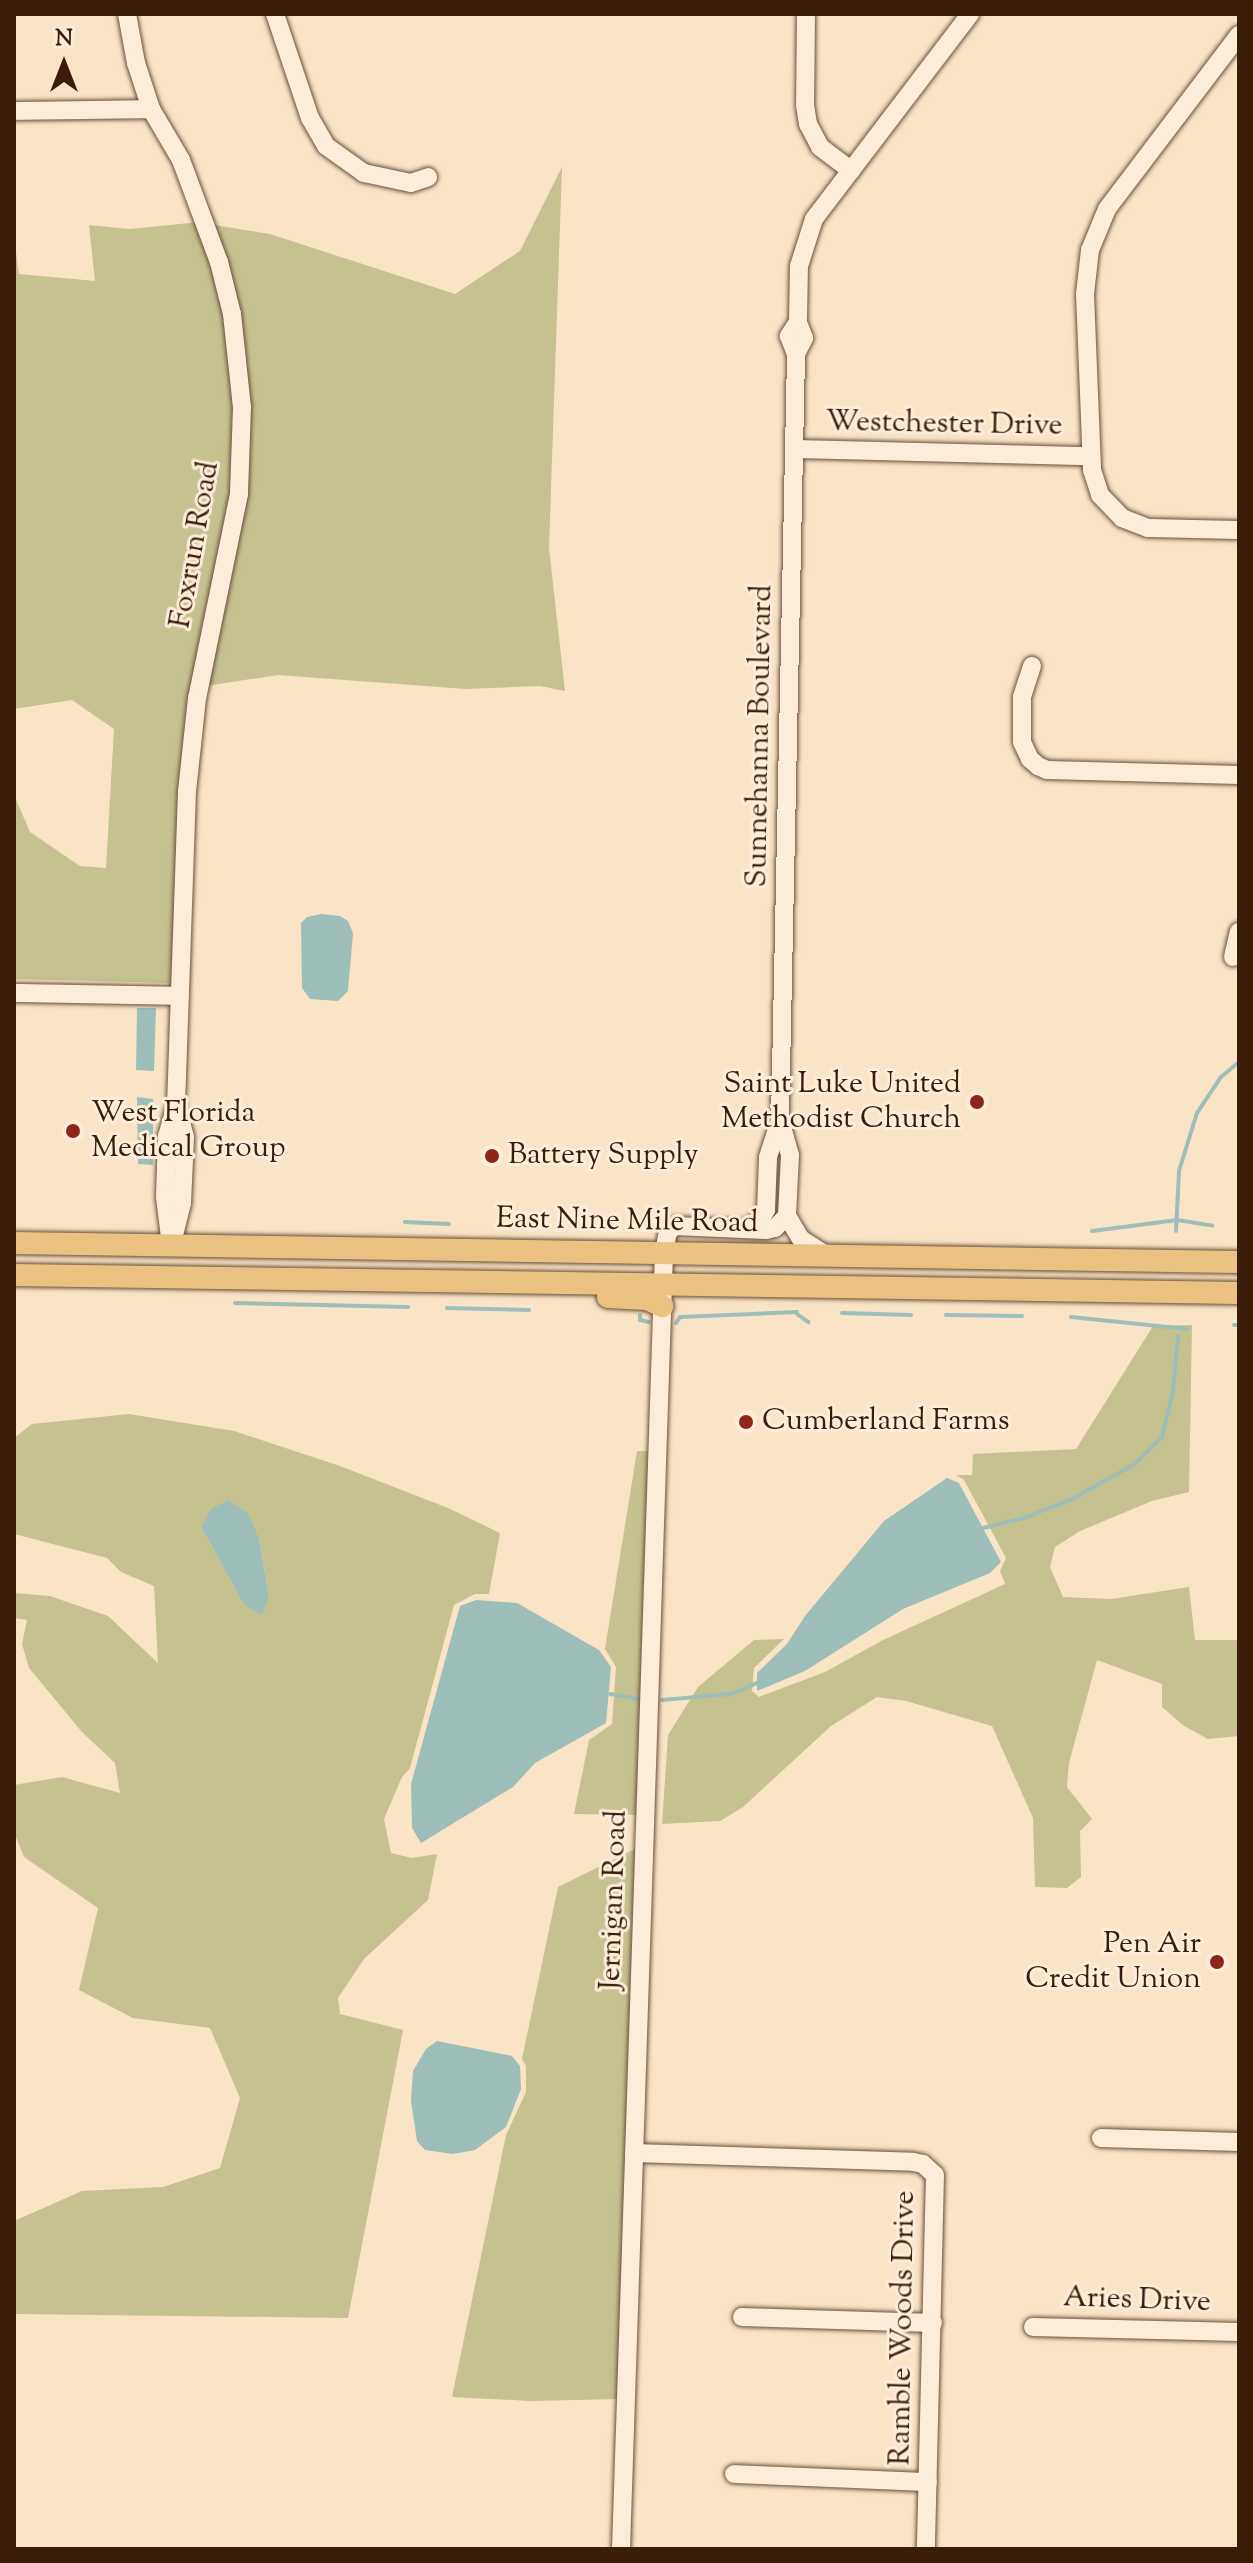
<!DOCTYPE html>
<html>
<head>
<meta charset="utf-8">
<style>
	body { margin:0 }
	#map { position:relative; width:1253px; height:2563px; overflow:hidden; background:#f9e4c6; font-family:"Sorts Mill Goudy",serif }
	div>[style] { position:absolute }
	.green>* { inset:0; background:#c5c290 }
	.water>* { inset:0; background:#9ebeb9 }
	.stream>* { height:4px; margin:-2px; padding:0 2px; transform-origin:2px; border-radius:2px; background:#9ebeb9 }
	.roads { filter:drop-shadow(0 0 2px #6a4f38) drop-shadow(0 0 2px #6a4f38) }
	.minor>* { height:18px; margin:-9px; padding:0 9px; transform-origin:9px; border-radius:9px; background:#fbedda }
	.major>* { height:22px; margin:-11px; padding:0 11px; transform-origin:11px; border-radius:11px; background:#ecc283 }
	.dots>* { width:22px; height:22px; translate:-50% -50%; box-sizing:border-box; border:4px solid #fbedda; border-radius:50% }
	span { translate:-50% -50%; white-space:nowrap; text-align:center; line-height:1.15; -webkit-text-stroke:6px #fbedda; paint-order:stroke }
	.street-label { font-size:30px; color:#3a1d08 }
	.poi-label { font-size:30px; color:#3a1d08 }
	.right { translate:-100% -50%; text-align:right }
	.left { translate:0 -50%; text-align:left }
	.frame { position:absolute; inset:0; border:16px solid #3a1d08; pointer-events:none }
	.north { position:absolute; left:24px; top:24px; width:80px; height:80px; -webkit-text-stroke:6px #fbedda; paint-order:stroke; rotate:0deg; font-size:22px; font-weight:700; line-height:32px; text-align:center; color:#3a1d08 }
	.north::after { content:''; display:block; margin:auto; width:28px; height:36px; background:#3a1d08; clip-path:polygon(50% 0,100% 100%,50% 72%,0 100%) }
</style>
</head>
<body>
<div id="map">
	<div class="green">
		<i style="clip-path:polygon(562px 167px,549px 548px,565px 691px,540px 686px,466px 689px,278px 675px,206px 686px,245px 495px,214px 225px,270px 234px,455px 294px,520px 251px)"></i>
		<i style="clip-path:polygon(200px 222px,226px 316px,234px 379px,232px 493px,177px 831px,173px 983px,14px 979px,14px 795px,30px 832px,80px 866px,106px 868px,114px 729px,72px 700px,14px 709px,14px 238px,19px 274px,95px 281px,89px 225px,129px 229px)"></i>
		<i style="clip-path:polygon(1192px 1325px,1189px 1492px,1152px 1501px,1080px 1531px,1055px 1547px,1050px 1567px,1063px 1597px,1111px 1599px,1189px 1587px,1195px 1640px,1239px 1640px,1239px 1736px,1208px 1739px,1184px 1726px,1162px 1707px,1162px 1684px,1097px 1660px,1069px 1763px,1067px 1787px,1092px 1819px,1080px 1831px,1081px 1877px,1067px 1888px,1035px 1887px,1033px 1818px,992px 1726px,906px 1701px,877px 1697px,831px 1726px,743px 1807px,720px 1821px,662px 1824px,668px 1735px,698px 1687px,754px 1640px,784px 1639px,754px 1668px,752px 1691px,759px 1697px,825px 1672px,883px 1640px,1005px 1584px,1000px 1571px,1006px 1558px,964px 1480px,956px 1475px,972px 1475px,973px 1454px,1076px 1449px,1153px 1326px)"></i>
		<i style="clip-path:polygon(evenodd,129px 1414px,234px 1431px,340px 1466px,448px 1508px,500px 1533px,489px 1594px,475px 1594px,454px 1605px,410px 1768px,402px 1777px,384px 1819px,391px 1853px,412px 1858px,437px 1854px,428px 1900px,364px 1959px,338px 1998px,340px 2014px,403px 2030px,348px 2318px,14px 2314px,14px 2221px,82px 2191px,163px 2187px,220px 2168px,240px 2098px,210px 2028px,133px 2018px,79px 1990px,98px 1908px,24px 1857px,14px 1832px,14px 1785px,62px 1777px,120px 1793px,115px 1763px,82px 1732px,29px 1668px,22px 1644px,27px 1620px,14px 1618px,14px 1593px,50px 1596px,108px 1616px,158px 1663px,154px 1586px,121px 1572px,107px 1558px,14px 1534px,14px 1438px,32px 1424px,129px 1414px,201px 1527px,259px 1539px,269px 1596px,244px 1605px,201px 1527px)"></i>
		<i style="clip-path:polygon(637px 1451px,653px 1451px,640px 1815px,574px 1814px,589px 1740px,612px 1724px,616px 1667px,605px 1649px)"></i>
		<i style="clip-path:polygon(639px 1847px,620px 2399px,530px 2401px,452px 2397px,506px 2135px,526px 2092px,526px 2066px,522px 2059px,558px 1887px)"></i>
	</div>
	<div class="water">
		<i style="clip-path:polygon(321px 914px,340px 916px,348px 921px,353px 933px,348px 991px,338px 1001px,310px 999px,302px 988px,301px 923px,307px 917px)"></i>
		<i style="clip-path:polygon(137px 1008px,156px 1008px,154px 1071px,136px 1070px)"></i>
		<i style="clip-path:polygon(137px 1097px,153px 1099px,153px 1165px,138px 1164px)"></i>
		<i style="clip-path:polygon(947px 1478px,959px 1483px,1001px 1562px,990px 1573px,903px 1609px,805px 1671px,757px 1691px,757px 1673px,787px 1644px,805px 1616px,884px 1521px)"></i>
		<i style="clip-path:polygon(228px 1500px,248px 1513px,259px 1539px,269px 1596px,262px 1615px,244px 1605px,201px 1527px,211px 1509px)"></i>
		<i style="clip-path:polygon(476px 1600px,517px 1603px,599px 1650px,611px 1667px,606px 1723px,535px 1763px,513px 1787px,421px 1843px,412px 1828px,411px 1784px,460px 1606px)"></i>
		<i style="clip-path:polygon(437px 2041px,512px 2056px,520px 2066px,521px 2089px,506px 2127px,475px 2150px,453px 2154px,425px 2150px,417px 2141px,411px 2101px,413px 2071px,426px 2049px)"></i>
	</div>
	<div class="stream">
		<i style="left:405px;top:1222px;width:44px;rotate:2.6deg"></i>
		<i style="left:499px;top:1225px;width:27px"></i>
		<i style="left:1092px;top:1231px;width:86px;rotate:-7.4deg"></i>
		<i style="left:1177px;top:1220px;width:36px;rotate:9deg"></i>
		<i style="left:1176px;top:1231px;width:60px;rotate:-87.1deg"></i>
		<i style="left:1179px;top:1171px;width:61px;rotate:-72.8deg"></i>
		<i style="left:1197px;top:1113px;width:43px;rotate:-56.3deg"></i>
		<i style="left:1221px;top:1077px;width:23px;rotate:-40deg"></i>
		<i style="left:235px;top:1303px;width:173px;rotate:1.3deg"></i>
		<i style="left:447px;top:1308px;width:82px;rotate:1.4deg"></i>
		<i style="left:842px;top:1313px;width:69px;rotate:1.7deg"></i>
		<i style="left:797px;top:1314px;width:14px;rotate:36deg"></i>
		<i style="left:640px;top:1315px;width:5px;rotate:90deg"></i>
		<i style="left:640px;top:1320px;width:9px;rotate:13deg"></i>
		<i style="left:946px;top:1315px;width:76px;rotate:0.8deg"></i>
		<i style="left:1071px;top:1317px;width:117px;rotate:5.9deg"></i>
		<i style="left:676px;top:1323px;width:7px;rotate:-56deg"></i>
		<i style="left:680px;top:1317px;width:117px;rotate:-2.4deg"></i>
		<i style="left:1234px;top:1325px;width:5px"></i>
		<i style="left:983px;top:1528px;width:42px;rotate:-13.7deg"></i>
		<i style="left:1024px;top:1518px;width:52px;rotate:-21.6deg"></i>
		<i style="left:1072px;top:1499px;width:72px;rotate:-29.1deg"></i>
		<i style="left:1135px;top:1464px;width:38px;rotate:-45deg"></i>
		<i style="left:1162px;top:1437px;width:47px;rotate:-76.6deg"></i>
		<i style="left:1173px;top:1391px;width:55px;rotate:-84.8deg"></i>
		<i style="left:610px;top:1694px;width:29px;rotate:10deg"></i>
		<i style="left:662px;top:1700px;width:69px;rotate:-5deg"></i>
		<i style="left:731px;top:1694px;width:28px;rotate:-23deg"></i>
	</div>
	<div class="roads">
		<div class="minor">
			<i style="left:127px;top:14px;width:50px;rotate:79.6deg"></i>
			<i style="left:136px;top:63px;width:48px;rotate:71.9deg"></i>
			<i style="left:151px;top:109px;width:59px;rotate:59.5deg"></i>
			<i style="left:181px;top:160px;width:109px;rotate:69.6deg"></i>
			<i style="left:219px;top:262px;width:54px;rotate:76deg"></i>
			<i style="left:232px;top:314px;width:94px;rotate:83.9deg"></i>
			<i style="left:242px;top:407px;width:87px;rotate:92deg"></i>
			<i style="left:239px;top:494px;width:208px;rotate:101.6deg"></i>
			<i style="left:197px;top:698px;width:94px;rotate:96.1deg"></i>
			<i style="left:187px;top:791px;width:314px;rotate:92deg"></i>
			<i style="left:176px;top:1105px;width:32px;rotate:106deg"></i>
			<i style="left:167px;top:1136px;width:61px;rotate:91.9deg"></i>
			<i style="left:165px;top:1197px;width:48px;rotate:82.9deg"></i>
			<i style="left:275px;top:14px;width:110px;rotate:71.4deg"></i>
			<i style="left:310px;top:118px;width:32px;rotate:60deg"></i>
			<i style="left:326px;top:146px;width:47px;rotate:35.4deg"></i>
			<i style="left:364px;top:173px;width:48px;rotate:12deg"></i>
			<i style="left:411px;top:183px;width:18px;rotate:-19deg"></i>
			<i style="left:806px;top:14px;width:91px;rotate:90.6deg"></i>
			<i style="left:805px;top:105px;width:19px;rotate:81deg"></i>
			<i style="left:808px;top:124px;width:26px;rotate:62deg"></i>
			<i style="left:820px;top:147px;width:39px;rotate:37deg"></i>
			<i style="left:1239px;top:35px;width:218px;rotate:127.2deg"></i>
			<i style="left:1107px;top:209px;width:44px;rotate:112.5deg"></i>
			<i style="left:1090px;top:250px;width:44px;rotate:96.5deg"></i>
			<i style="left:1085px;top:294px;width:176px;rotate:87.7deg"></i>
			<i style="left:1092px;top:470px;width:26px;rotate:72deg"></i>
			<i style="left:1100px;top:495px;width:32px;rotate:46deg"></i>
			<i style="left:1122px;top:518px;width:28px;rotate:21deg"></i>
			<i style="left:1148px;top:528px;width:91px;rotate:1.3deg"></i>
			<i style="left:14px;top:111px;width:137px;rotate:-0.8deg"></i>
			<i style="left:798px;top:322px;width:17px;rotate:123deg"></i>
			<i style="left:789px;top:336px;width:19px;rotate:69deg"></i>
			<i style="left:796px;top:354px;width:18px;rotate:-63deg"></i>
			<i style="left:804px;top:338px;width:17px;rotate:-111deg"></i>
			<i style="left:798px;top:322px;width:56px;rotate:-89deg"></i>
			<i style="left:799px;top:266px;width:49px;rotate:-72.3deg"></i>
			<i style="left:814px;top:219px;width:258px;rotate:-52.7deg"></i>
			<i style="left:795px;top:449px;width:296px;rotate:1.4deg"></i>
			<i style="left:1032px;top:666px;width:33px;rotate:108deg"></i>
			<i style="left:1022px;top:697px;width:45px;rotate:90deg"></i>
			<i style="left:1022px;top:742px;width:19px;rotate:65deg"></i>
			<i style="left:1030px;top:759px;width:11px;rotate:41deg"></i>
			<i style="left:1038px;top:766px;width:10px;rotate:24deg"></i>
			<i style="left:1047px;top:770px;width:192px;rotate:1.5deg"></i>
			<i style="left:1233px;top:957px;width:26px;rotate:-77deg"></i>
			<i style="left:14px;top:993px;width:165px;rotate:1deg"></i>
			<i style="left:787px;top:1216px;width:27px;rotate:59deg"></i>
			<i style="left:801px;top:1239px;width:31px;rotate:33deg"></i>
			<i style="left:750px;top:1227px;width:12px;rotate:-35deg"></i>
			<i style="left:760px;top:1220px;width:12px;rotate:-59deg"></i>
			<i style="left:766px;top:1210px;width:53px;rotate:-87.8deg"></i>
			<i style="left:768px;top:1157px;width:39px;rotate:-72deg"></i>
			<i style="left:174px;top:1235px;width:33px;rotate:-76deg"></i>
			<i style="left:182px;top:1203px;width:66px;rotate:-87.4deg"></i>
			<i style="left:185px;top:1137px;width:31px;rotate:-105deg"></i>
			<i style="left:1101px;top:2138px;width:138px;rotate:1.7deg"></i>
			<i style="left:634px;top:2153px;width:279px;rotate:1.8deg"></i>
			<i style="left:913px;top:2162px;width:10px;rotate:11deg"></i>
			<i style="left:923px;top:2164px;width:16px;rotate:43deg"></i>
			<i style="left:935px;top:2175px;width:374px;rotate:91.4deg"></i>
			<i style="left:742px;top:2317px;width:191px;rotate:1.8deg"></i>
			<i style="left:1033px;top:2327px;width:206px;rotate:1.4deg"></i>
			<i style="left:734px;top:2474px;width:194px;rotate:2.4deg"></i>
			<i style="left:621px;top:2549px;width:1298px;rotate:-88.1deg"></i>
			<i style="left:664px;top:1252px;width:20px;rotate:-79deg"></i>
			<i style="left:668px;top:1232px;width:9px;rotate:-41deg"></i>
			<i style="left:675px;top:1226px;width:91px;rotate:2.5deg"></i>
			<i style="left:766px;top:1230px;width:9px;rotate:-13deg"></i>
			<i style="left:775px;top:1228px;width:17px;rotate:-45deg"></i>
			<i style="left:787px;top:1216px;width:61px;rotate:-87.2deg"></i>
			<i style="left:790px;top:1155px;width:36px;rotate:-106deg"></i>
			<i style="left:780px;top:1120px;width:766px;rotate:-88.8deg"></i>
		</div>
		<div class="major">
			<i style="left:14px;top:1243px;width:1225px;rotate:0.89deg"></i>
			<i style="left:14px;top:1275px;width:1225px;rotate:0.84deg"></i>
			<i style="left:608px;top:1297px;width:39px;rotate:3deg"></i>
			<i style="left:647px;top:1299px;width:17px;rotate:25deg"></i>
		</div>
	</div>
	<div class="dots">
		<i style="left:977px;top:1102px;background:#8f2418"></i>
		<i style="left:73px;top:1131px;background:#8f2418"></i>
		<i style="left:492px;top:1156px;background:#8f2418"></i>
		<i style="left:746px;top:1422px;background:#8f2418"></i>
		<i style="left:1217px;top:1962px;background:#8f2418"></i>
	</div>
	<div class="street-label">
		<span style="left:944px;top:425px;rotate:1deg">Westchester Drive</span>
		<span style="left:196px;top:545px;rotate:-80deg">Foxrun Road</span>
		<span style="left:761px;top:736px;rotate:-89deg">Sunnehanna Boulevard</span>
		<span style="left:627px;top:1222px;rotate:1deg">East Nine Mile Road</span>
		<span style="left:615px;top:1900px;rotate:-88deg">Jernigan Road</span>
		<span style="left:1137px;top:2301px;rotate:2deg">Aries Drive</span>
		<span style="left:904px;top:2328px;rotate:-89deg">Ramble Woods Drive</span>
	</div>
	<div class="poi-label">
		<span class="right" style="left:961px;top:1102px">Saint Luke United<br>Methodist Church</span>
		<span class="left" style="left:91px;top:1131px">West Florida<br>Medical Group</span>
		<span class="left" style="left:508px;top:1156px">Battery Supply</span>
		<span class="left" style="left:762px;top:1422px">Cumberland Farms</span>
		<span class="right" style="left:1201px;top:1962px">Pen Air<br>Credit Union</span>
	</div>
	<div class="frame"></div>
	<div class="north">N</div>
</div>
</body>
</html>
